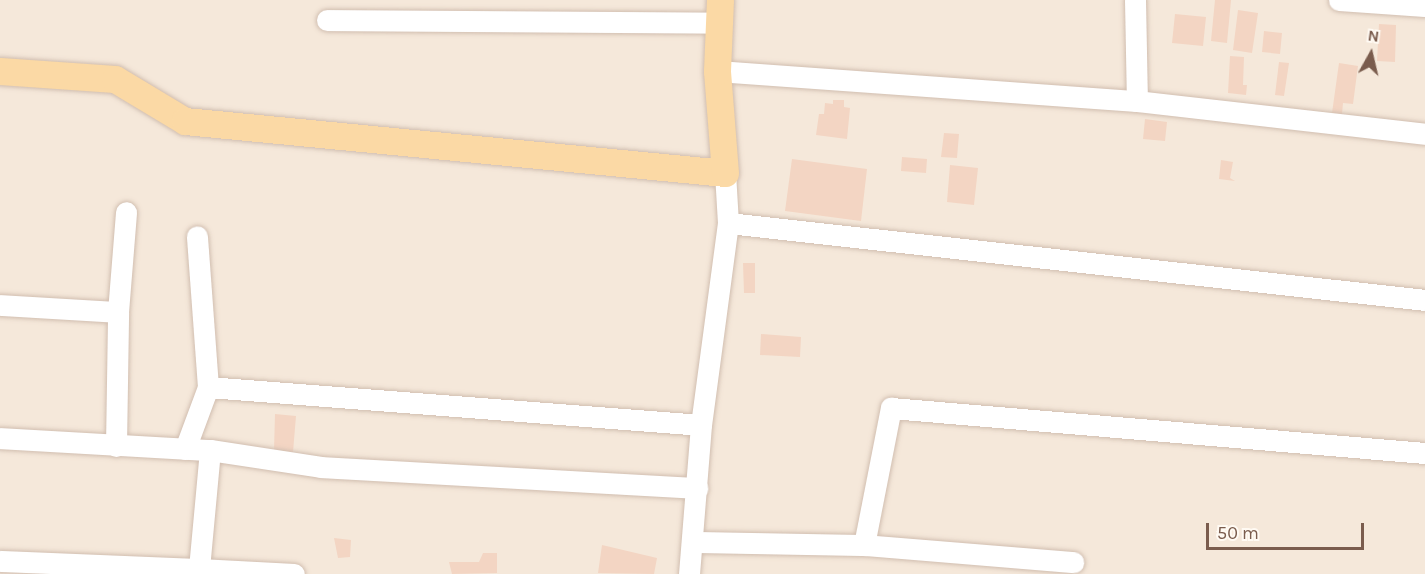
<!DOCTYPE html>
<html>
<head>
<meta charset="utf-8">
<style>
	body { margin:0 }
	#map { position:relative; width:1425px; height:574px; overflow:hidden; background:#fdf6ec; font-family:Karla,sans-serif }
	div>[style] { position:absolute }
	.residential>* { inset:0; background:#f5e8da }
	.building>* { inset:0; background:#f3d5c3 }
	.roads { filter:drop-shadow(0 0 2px #d1beb0) drop-shadow(0 0 2px #d1beb0) }
	.minor>* { height:21px; margin:-10.5px; padding:0 10.5px; transform-origin:10.5px; border-radius:10.5px; background:#fff }
	.major>* { height:27px; margin:-13.5px; padding:0 13.5px; transform-origin:13.5px; border-radius:13.5px; background:#fbd9a5 }
	span { translate:-50% -50%; white-space:nowrap; text-align:center; line-height:1.15; -webkit-text-stroke:6px #fffaf3; paint-order:stroke }
	.north { position:absolute; left:1341px; top:24px; width:60px; height:60px; -webkit-text-stroke:4px #fffaf3; paint-order:stroke; rotate:8deg; font-size:16px; font-weight:700; line-height:24px; text-align:center; color:#7a5c4d }
	.north::after { content:''; display:block; margin:auto; width:21px; height:27px; background:#7a5c4d; clip-path:polygon(50% 0,100% 100%,50% 72%,0 100%) }
	.scale { position:absolute; left:1206px; top:523px; width:158px; height:27px; box-sizing:border-box; border:3px solid #7a5c4d; border-top:0; padding-left:8px; font-size:18px; line-height:21px; white-space:nowrap; color:#7a5c4d; -webkit-text-stroke:4px #fffaf3; paint-order:stroke }
</style>
</head>
<body>
<div id="map">
	<div class="residential">
		<i style="clip-path:polygon(0 0,1425px 0,1425px 574px,0 574px)"></i>
	</div>
	<div class="building">
		<i style="clip-path:polygon(1215px 0,1231px 0,1227px 43px,1211px 41px)"></i>
		<i style="clip-path:polygon(1238px 10px,1258px 13px,1252px 53px,1233px 50px)"></i>
		<i style="clip-path:polygon(1175px 14px,1206px 17px,1203px 46px,1172px 43px)"></i>
		<i style="clip-path:polygon(1379px 24px,1396px 25px,1395px 62px,1377px 61px)"></i>
		<i style="clip-path:polygon(1264px 31px,1282px 33px,1280px 54px,1262px 52px)"></i>
		<i style="clip-path:polygon(1230px 56px,1244px 57px,1243px 85px,1247px 85px,1246px 95px,1228px 93px)"></i>
		<i style="clip-path:polygon(1279px 62px,1289px 63px,1284px 96px,1275px 95px)"></i>
		<i style="clip-path:polygon(1339px 63px,1358px 66px,1353px 104px,1343px 103px,1342px 114px,1332px 113px)"></i>
		<i style="clip-path:polygon(833px 100px,844px 100px,844px 107px,850px 108px,847px 139px,816px 135px,819px 114px,824px 114px,825px 103px,833px 104px)"></i>
		<i style="clip-path:polygon(1145px 119px,1167px 122px,1165px 141px,1143px 139px)"></i>
		<i style="clip-path:polygon(944px 133px,959px 134px,957px 158px,941px 157px)"></i>
		<i style="clip-path:polygon(902px 157px,927px 159px,926px 173px,901px 171px)"></i>
		<i style="clip-path:polygon(792px 159px,867px 169px,861px 221px,785px 211px)"></i>
		<i style="clip-path:polygon(1221px 160px,1233px 162px,1230px 178px,1235px 181px,1219px 179px)"></i>
		<i style="clip-path:polygon(950px 165px,978px 168px,974px 205px,947px 202px)"></i>
		<i style="clip-path:polygon(743px 263px,755px 263px,755px 293px,744px 293px)"></i>
		<i style="clip-path:polygon(761px 334px,801px 337px,800px 357px,760px 355px)"></i>
		<i style="clip-path:polygon(275px 414px,296px 416px,293px 452px,274px 450px)"></i>
		<i style="clip-path:polygon(334px 538px,351px 540px,350px 557px,338px 558px)"></i>
		<i style="clip-path:polygon(602px 545px,657px 558px,654px 574px,598px 573px)"></i>
		<i style="clip-path:polygon(483px 553px,497px 553px,497px 573px,452px 574px,449px 562px,479px 562px)"></i>
	</div>
	<div class="roads">
		<div class="minor">
			<i style="left:1135px;top:0;width:101px;rotate:88.9deg"></i>
			<i style="left:1339px;top:0;width:86px;rotate:4deg"></i>
			<i style="left:327px;top:20px;width:392px;rotate:0.4deg"></i>
			<i style="left:717px;top:71px;width:421px;rotate:4.1deg"></i>
			<i style="left:1137px;top:101px;width:290px;rotate:6.5deg"></i>
			<i style="left:728px;top:223px;width:701px;rotate:6.3deg"></i>
			<i style="left:0;top:305px;width:118px;rotate:3.4deg"></i>
			<i style="left:208px;top:387px;width:494px;rotate:4.4deg"></i>
			<i style="left:0;top:438px;width:210px;rotate:3.3deg"></i>
			<i style="left:210px;top:450px;width:120px;rotate:95.3deg"></i>
			<i style="left:199px;top:569px;width:95px;rotate:3deg"></i>
			<i style="left:116px;top:446px;width:134px;rotate:-89.1deg"></i>
			<i style="left:118px;top:312px;width:100px;rotate:-85.4deg"></i>
			<i style="left:185px;top:449px;width:66px;rotate:-69.6deg"></i>
			<i style="left:208px;top:387px;width:151px;rotate:-94.2deg"></i>
			<i style="left:210px;top:450px;width:112px;rotate:8.7deg"></i>
			<i style="left:321px;top:467px;width:377px;rotate:3.2deg"></i>
			<i style="left:694px;top:542px;width:170px;rotate:1deg"></i>
			<i style="left:864px;top:545px;width:140px;rotate:-78.9deg"></i>
			<i style="left:891px;top:408px;width:536px;rotate:4.82deg"></i>
			<i style="left:864px;top:545px;width:210px;rotate:4.7deg"></i>
			<i style="left:0;top:561px;width:199px;rotate:2.3deg"></i>
			<i style="left:689px;top:574px;width:149px;rotate:-85.4deg"></i>
			<i style="left:701px;top:425px;width:204px;rotate:-82.4deg"></i>
			<i style="left:728px;top:223px;width:50px;rotate:-93.4deg"></i>
		</div>
		<div class="major">
			<i style="left:0;top:71px;width:115px;rotate:4deg"></i>
			<i style="left:115px;top:79px;width:82px;rotate:31deg"></i>
			<i style="left:185px;top:121px;width:542px;rotate:5.5deg"></i>
			<i style="left:725px;top:173px;width:102px;rotate:-94.5deg"></i>
			<i style="left:717px;top:71px;width:71px;rotate:-87.6deg"></i>
		</div>
	</div>
	<div class="north">N</div>
	<div class="scale">50 m</div>
</div>
</body>
</html>
